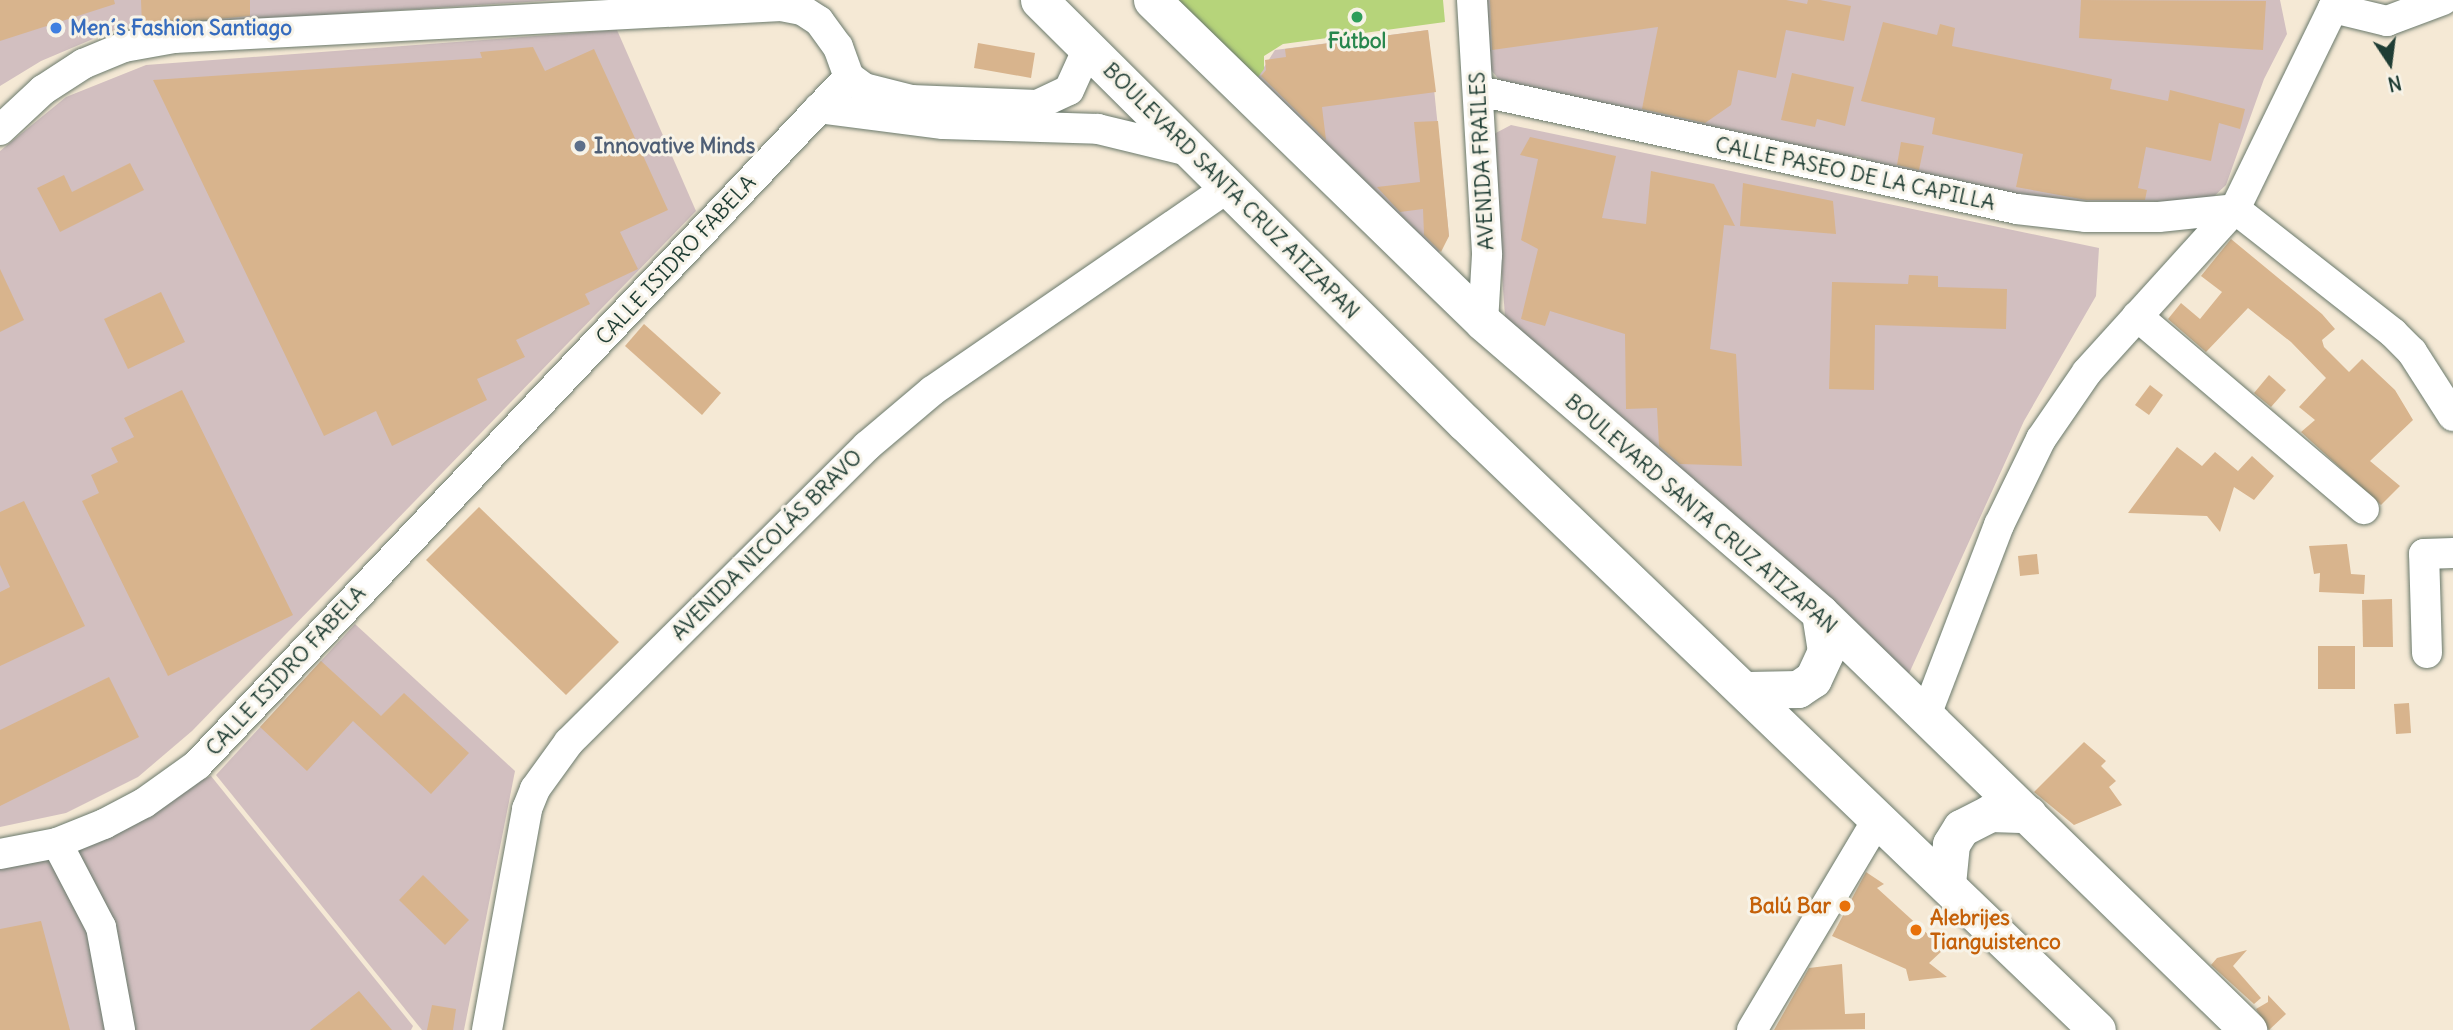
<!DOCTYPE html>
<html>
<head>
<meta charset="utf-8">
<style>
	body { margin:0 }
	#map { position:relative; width:2453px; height:1030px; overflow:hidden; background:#f5e9d5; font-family:Delius,sans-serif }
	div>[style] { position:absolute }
	.industrial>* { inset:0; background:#d2bfc0 }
	.green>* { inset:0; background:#b6d47a }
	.building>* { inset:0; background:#d8b48d }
	.roads { filter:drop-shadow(0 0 2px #6a796c) drop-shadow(0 0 2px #6a796c) }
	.minor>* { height:30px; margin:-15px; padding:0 15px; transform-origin:15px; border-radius:15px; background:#fff }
	.major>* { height:37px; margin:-18.5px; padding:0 18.5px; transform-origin:18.5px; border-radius:18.5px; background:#fff }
	.dots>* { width:19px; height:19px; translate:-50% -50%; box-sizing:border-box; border:4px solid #f7f3e8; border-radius:50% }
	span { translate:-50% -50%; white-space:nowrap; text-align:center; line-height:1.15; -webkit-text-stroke:6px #f7f3e8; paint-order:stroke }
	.shop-label { font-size:21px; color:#366cbe; font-weight:700 }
	.left { translate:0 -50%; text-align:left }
	.leisure-label { font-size:21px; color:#27864d; font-weight:700 }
	.service-label { font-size:21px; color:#4e5e75; font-weight:700 }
	.street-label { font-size:21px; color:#1f3d34 }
	.food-label { font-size:21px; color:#c56008; font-weight:700 }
	.right { translate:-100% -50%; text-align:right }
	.north { position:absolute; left:2355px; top:28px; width:70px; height:70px; -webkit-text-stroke:5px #f7f3e8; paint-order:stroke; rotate:167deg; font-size:19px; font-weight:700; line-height:28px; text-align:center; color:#1f3d34 }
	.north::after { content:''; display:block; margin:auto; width:24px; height:32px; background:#1f3d34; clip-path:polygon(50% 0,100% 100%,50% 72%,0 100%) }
</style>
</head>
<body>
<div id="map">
	<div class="industrial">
		<i style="clip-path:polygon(0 0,558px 0,119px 28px,41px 61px,0 86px)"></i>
		<i style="clip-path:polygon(1475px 0,2280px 0,2287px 34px,2264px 79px,2226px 185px,2208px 202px,2018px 200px,1895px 171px,1857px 156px,1843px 160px,1507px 89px,1491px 70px)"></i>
		<i style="clip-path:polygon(617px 30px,696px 211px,192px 731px,138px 777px,66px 813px,0 827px,0 151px,66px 97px,146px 65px)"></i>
		<i style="clip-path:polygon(1428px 30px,1449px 236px,1438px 254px,1250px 89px,1275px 50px)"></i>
		<i style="clip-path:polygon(1511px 125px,2099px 248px,2096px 296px,2024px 421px,1906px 680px,1506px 331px,1492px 135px)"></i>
		<i style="clip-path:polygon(355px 624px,515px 771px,464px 1030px,422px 1030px,216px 775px)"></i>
		<i style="clip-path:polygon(211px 776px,413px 1026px,411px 1030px,0 1030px,0 866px)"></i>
	</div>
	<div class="green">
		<i style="clip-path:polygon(1173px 0,1443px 0,1445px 22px,1283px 44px,1264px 56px,1264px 69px,1255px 81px)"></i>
	</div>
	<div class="building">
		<i style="clip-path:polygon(0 0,114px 0,115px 4px,0 41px)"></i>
		<i style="clip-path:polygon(141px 0,250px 0,250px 16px,142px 26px)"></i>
		<i style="clip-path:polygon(1490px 0,1786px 0,1807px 4px,1808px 0,1820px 0,1851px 6px,1844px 41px,1786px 30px,1776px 78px,1738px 70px,1731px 105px,1705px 123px,1642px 109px,1658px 27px,1492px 50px)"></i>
		<i style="clip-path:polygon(2081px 0,2266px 1px,2263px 50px,2079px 38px)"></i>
		<i style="clip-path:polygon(1883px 22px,1937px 35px,1940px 24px,1955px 28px,1952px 46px,2112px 79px,2110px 89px,2168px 101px,2170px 90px,2245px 109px,2240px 129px,2219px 123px,2211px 161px,2146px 147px,2138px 188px,2147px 190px,2145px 200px,2086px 200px,2016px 187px,2023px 154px,1932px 134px,1935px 118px,1861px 101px)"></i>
		<i style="clip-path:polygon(1428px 30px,1436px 92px,1322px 107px,1326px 140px,1261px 76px,1266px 70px,1265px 60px,1286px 57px,1285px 49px)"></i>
		<i style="clip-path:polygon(978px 43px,1035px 53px,1031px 78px,974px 68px)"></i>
		<i style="clip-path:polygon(533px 47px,545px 71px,594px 49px,668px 210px,620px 232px,638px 269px,585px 294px,590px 304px,516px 340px,525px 357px,477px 379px,487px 400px,392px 446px,376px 411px,324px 436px,153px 80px,482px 58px,480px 52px)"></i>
		<i style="clip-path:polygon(1792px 73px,1854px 87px,1845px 126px,1817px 119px,1815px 127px,1781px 120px)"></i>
		<i style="clip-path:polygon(1438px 121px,1449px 236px,1441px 252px,1424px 235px,1423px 209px,1400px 212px,1377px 187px,1420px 182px,1414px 122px)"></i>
		<i style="clip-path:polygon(1530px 137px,1616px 156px,1602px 218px,1646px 224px,1651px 171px,1714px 184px,1735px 226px,1724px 225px,1710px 349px,1736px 354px,1742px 466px,1680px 464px,1659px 446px,1657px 408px,1626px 409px,1625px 334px,1550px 311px,1545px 326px,1521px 319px,1538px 249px,1521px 240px,1538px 159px,1520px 155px)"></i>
		<i style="clip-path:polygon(1901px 142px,1924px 146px,1919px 170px,1897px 165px)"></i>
		<i style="clip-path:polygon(130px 163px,144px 190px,60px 232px,37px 188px,64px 175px,72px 192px)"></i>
		<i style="clip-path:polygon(1743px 183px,1833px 201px,1836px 234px,1740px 226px)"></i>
		<i style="clip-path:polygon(2231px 239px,2322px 314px,2335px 329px,2322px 340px,2324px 347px,2349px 372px,2362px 359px,2395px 390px,2413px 420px,2370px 461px,2400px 486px,2381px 505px,2301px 432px,2315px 420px,2299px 407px,2326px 378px,2291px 342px,2248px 308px,2206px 352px,2168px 319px,2181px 303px,2200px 319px,2222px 292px,2201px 276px)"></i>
		<i style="clip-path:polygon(0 269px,24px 320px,0 332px)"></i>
		<i style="clip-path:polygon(1909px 275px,1938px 276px,1938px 287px,2007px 289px,2006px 329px,1875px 325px,1874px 390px,1829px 389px,1832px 282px,1908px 284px)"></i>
		<i style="clip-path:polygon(161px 292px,185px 342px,128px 369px,104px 319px)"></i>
		<i style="clip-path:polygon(644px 324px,721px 393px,702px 415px,625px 346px)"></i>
		<i style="clip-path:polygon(2269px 375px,2286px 390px,2271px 407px,2254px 393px)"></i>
		<i style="clip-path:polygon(2150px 385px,2163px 395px,2149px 415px,2135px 405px)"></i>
		<i style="clip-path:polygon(182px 390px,293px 615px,168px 676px,82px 501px,99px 493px,91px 475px,118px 462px,111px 448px,134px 437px,124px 418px)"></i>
		<i style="clip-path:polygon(2177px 447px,2202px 466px,2215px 452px,2238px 471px,2252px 456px,2274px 476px,2254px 500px,2234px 487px,2220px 532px,2207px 516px,2128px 513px)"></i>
		<i style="clip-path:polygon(24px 501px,85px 626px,0 666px,0 592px,10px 587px,0 565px,0 512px)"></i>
		<i style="clip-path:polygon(479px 507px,619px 642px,566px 695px,426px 560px)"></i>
		<i style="clip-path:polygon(2347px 544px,2351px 574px,2365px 575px,2364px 594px,2319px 592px,2320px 573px,2314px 574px,2309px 546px)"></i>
		<i style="clip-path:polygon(2037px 554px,2039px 574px,2020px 576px,2018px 556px)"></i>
		<i style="clip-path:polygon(2392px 599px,2393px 647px,2363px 647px,2362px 600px)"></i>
		<i style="clip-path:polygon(2318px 646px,2355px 646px,2355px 689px,2318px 689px)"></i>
		<i style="clip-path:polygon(321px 661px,381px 716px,404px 693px,469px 753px,431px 794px,353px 721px,307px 771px,260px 727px)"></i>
		<i style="clip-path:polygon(109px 677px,139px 737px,0 806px,0 730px)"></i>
		<i style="clip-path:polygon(2409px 703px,2411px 733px,2396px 734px,2394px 704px)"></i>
		<i style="clip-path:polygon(2084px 742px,2106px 761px,2101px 766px,2116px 781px,2109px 787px,2122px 805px,2074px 825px,2034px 792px)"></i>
		<i style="clip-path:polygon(1866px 872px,1884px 884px,1877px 888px,1944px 949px,1929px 963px,1947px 977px,1909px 981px,1906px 969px,1832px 936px)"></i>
		<i style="clip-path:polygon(423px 875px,469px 920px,445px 945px,399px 900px)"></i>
		<i style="clip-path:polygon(41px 921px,70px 1030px,0 1030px,0 929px)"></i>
		<i style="clip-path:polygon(2247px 950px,2233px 966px,2261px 998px,2254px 1004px,2211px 965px,2217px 958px)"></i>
		<i style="clip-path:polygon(1842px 964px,1845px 1014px,1865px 1013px,1865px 1029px,1774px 1030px,1809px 968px)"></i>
		<i style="clip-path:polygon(359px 991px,392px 1030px,310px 1030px)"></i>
		<i style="clip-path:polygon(2268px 995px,2286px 1014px,2269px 1030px,2256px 1009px,2268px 1002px)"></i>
		<i style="clip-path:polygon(432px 1005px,456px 1009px,453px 1030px,427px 1030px)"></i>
	</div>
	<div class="roads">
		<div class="minor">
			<i style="left:1472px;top:0;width:255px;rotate:86.6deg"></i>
			<i style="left:1487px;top:255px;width:67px;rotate:93.4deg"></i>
			<i style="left:2333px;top:8px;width:56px;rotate:13.5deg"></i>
			<i style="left:2387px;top:21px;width:60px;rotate:-20.6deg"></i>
			<i style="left:849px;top:77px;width:19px;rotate:36deg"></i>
			<i style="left:864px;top:88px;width:49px;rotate:14.3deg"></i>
			<i style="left:911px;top:100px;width:126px;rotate:2.3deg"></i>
			<i style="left:1037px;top:105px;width:35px;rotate:-25deg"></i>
			<i style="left:1069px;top:90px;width:46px;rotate:-65.7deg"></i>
			<i style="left:1479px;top:91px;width:551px;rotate:12.37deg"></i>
			<i style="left:2017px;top:209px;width:68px;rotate:6.7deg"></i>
			<i style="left:2085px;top:217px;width:74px"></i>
			<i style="left:2159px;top:217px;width:76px;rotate:-6deg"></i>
			<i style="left:819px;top:108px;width:125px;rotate:7.4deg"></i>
			<i style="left:943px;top:124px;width:155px;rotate:1.8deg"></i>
			<i style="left:1098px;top:129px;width:98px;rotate:13.6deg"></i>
			<i style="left:0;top:130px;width:59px;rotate:-42.9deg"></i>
			<i style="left:43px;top:90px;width:48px;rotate:-33deg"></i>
			<i style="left:83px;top:64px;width:44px;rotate:-22.5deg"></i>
			<i style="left:124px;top:47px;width:51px;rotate:-10.2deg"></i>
			<i style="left:174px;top:38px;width:608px;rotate:-3.02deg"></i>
			<i style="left:781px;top:6px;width:21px;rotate:11deg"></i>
			<i style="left:802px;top:10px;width:20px;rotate:33deg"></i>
			<i style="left:819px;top:21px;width:32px;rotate:54deg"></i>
			<i style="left:838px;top:47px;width:32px;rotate:70deg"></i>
			<i style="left:2235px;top:209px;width:201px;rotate:38.1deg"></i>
			<i style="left:2393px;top:333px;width:27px;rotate:45deg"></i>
			<i style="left:2412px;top:352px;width:76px;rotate:57.4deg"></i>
			<i style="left:2137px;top:316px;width:298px;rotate:40.4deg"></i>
			<i style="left:2427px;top:653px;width:99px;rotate:-91.7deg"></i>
			<i style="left:2424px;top:554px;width:29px;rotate:-2deg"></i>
			<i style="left:1926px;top:715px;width:204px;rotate:-69deg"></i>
			<i style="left:1999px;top:525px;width:96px;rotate:-64deg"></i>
			<i style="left:2041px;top:439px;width:81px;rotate:-55.5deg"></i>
			<i style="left:2087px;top:372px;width:220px;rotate:-47.8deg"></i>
			<i style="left:2235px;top:209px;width:233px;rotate:-64deg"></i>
			<i style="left:57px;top:843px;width:95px;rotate:62.4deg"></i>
			<i style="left:101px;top:927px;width:105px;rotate:79.5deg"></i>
			<i style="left:0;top:854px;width:58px;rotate:-10.9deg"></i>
			<i style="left:57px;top:843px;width:51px;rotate:-22deg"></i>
			<i style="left:104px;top:824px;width:45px;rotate:-27.7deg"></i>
			<i style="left:144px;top:803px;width:65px;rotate:-35.6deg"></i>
			<i style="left:197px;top:765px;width:948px;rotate:-46.54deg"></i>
			<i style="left:487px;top:1030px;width:225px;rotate:-79.7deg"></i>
			<i style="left:527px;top:809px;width:22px;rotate:-68deg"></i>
			<i style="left:535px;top:789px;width:58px;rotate:-54.1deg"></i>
			<i style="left:569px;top:742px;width:420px;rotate:-44.8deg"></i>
			<i style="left:867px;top:446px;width:85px;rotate:-40.2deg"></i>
			<i style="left:932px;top:391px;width:358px;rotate:-34.5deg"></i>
			<i style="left:1752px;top:1030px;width:248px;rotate:-59.2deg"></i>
		</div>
		<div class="major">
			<i style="left:1039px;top:0;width:600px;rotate:44.8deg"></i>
			<i style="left:1465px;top:423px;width:876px;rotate:43.84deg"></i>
			<i style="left:1152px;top:0;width:462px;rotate:44.2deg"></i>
			<i style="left:1483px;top:322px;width:445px;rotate:40.8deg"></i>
			<i style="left:1820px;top:613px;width:598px;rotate:44.25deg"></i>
			<i style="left:1748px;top:690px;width:50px;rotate:-1.1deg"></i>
			<i style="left:1798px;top:689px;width:18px;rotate:-34deg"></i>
			<i style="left:1813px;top:679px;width:31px;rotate:-65deg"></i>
			<i style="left:1826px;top:651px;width:38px;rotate:-99deg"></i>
			<i style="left:1947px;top:884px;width:40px;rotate:-84.3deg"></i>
			<i style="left:1951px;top:844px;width:19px;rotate:-58deg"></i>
			<i style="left:1961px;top:828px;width:33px;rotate:-27deg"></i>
			<i style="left:1990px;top:813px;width:38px;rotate:2deg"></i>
		</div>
	</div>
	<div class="dots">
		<i style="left:1357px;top:17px;background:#2e9e5b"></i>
		<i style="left:56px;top:28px;background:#3f7fe0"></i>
		<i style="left:580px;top:146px;background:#5c6f8a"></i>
		<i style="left:1845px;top:906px;background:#e8710a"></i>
		<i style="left:1916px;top:930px;background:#e8710a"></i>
	</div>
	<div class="shop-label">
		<span class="left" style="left:70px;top:28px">Men´s Fashion Santiago</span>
	</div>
	<div class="leisure-label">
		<span style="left:1357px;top:41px">Fútbol</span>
	</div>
	<div class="service-label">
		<span class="left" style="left:594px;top:146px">Innovative Minds</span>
	</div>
	<div class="street-label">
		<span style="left:1482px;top:161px;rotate:-93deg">AVENIDA FRAILES</span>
		<span style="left:1855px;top:174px;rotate:12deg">CALLE PASEO DE LA CAPILLA</span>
		<span style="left:1231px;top:191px;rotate:45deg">BOULEVARD SANTA CRUZ ATIZAPAN</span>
		<span style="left:676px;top:260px;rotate:-47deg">CALLE ISIDRO FABELA</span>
		<span style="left:1701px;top:514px;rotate:41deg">BOULEVARD SANTA CRUZ ATIZAPAN</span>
		<span style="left:767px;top:545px;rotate:-45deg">AVENIDA NICOLÁS BRAVO</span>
		<span style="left:286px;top:671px;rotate:-47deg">CALLE ISIDRO FABELA</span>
	</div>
	<div class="food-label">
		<span class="right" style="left:1831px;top:906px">Balú Bar</span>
		<span class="left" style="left:1930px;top:930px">Alebrijes<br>Tianguistenco</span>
	</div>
	<div class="north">N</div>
</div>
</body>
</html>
